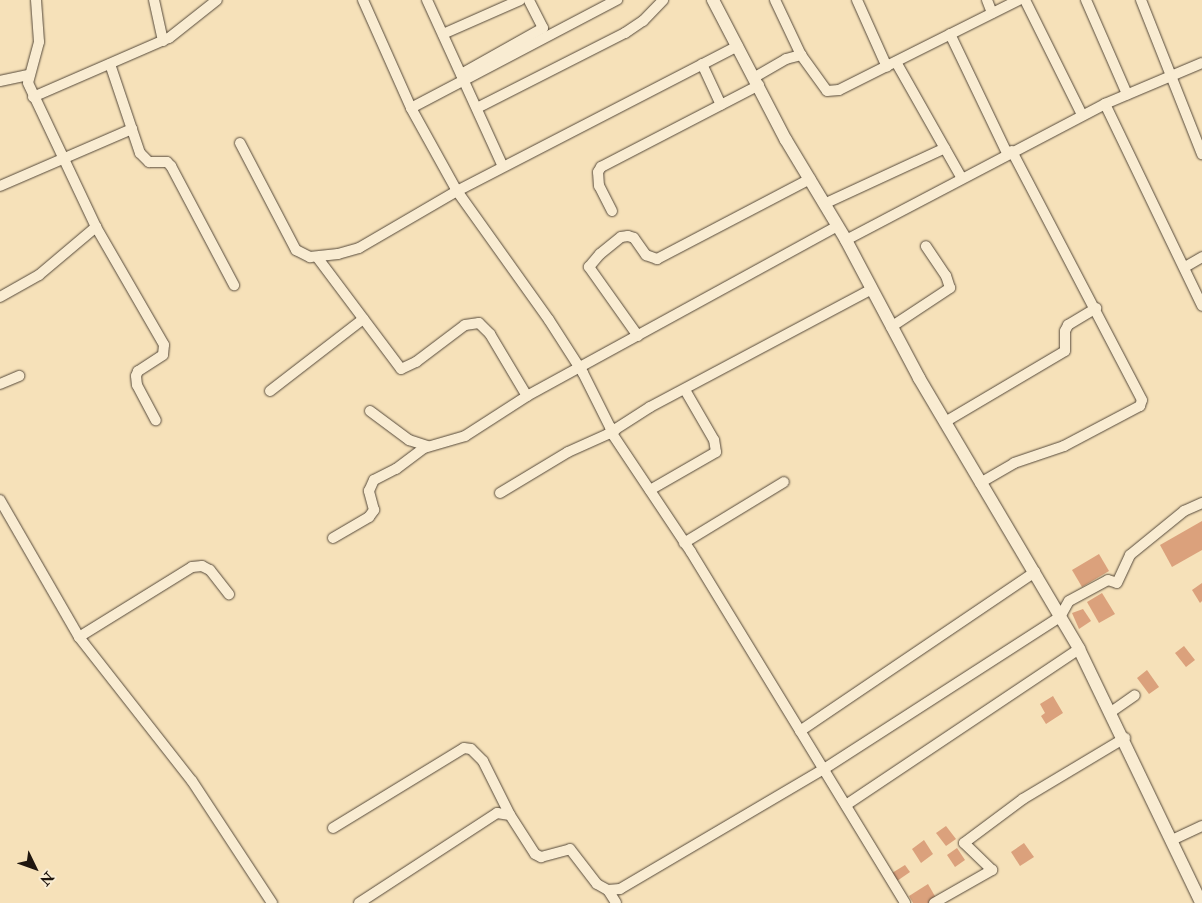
<!DOCTYPE html>
<html>
<head>
<meta charset="utf-8">
<style>
	body { margin:0 }
	#map { position:relative; width:1202px; height:903px; overflow:hidden; background:#f6e1b9; font-family:"IM FELL Double Pica",serif }
	div>[style] { position:absolute }
	.building>* { inset:0; background:#dba17c }
	.roads { filter:drop-shadow(0 0 1px #55493a) drop-shadow(0 0 1px #55493a) }
	.minor>* { height:10px; margin:-5px; padding:0 5px; transform-origin:5px; border-radius:5px; background:#f9ecd2 }
	.tertiary>* { height:12px; margin:-6px; padding:0 6px; transform-origin:6px; border-radius:6px; background:#f9ecd2 }
	span { translate:-50% -50%; white-space:nowrap; text-align:center; line-height:1.15; -webkit-text-stroke:4px #f9ecd2; paint-order:stroke }
	.north { position:absolute; left:10px; top:843px; width:50px; height:50px; -webkit-text-stroke:4px #f9ecd2; paint-order:stroke; rotate:132deg; font-size:14px; font-weight:700; line-height:20px; text-align:center; color:#1f160f }
	.north::after { content:''; display:block; margin:auto; width:18px; height:22px; background:#1f160f; clip-path:polygon(50% 0,100% 100%,50% 72%,0 100%) }
</style>
</head>
<body>
<div id="map">
	<div class="building">
		<i style="clip-path:polygon(1202px 521px,1202px 550px,1172px 567px,1160px 545px)"></i>
		<i style="clip-path:polygon(1099px 554px,1109px 571px,1082px 587px,1072px 570px)"></i>
		<i style="clip-path:polygon(1202px 583px,1202px 601px,1200px 603px,1192px 590px)"></i>
		<i style="clip-path:polygon(1102px 593px,1115px 614px,1099px 623px,1087px 602px)"></i>
		<i style="clip-path:polygon(1083px 609px,1091px 621px,1079px 629px,1072px 613px)"></i>
		<i style="clip-path:polygon(1184px 646px,1195px 660px,1186px 667px,1175px 653px)"></i>
		<i style="clip-path:polygon(1147px 670px,1159px 687px,1149px 694px,1137px 678px)"></i>
		<i style="clip-path:polygon(1053px 696px,1063px 713px,1046px 724px,1041px 716px,1045px 713px,1040px 704px)"></i>
		<i style="clip-path:polygon(946px 826px,956px 839px,946px 846px,936px 833px)"></i>
		<i style="clip-path:polygon(924px 840px,933px 854px,921px 863px,912px 849px)"></i>
		<i style="clip-path:polygon(1024px 843px,1034px 857px,1020px 866px,1011px 852px)"></i>
		<i style="clip-path:polygon(957px 848px,965px 860px,955px 867px,947px 855px)"></i>
		<i style="clip-path:polygon(905px 865px,910px 872px,897px 881px,892px 873px)"></i>
		<i style="clip-path:polygon(928px 884px,936px 898px,928px 903px,913px 903px,909px 896px)"></i>
	</div>
	<div class="roads">
		<div class="minor">
			<i style="left:36px;top:0;width:42px;rotate:85.9deg"></i>
			<i style="left:39px;top:42px;width:42px;rotate:105deg"></i>
			<i style="left:28px;top:83px;width:159px;rotate:64.7deg"></i>
			<i style="left:96px;top:227px;width:136px;rotate:60deg"></i>
			<i style="left:164px;top:345px;width:10px;rotate:96deg"></i>
			<i style="left:163px;top:355px;width:30px;rotate:147deg"></i>
			<i style="left:138px;top:371px;width:5px;rotate:112deg"></i>
			<i style="left:136px;top:376px;width:9px;rotate:84deg"></i>
			<i style="left:137px;top:385px;width:40px;rotate:62deg"></i>
			<i style="left:154px;top:0;width:42px;rotate:77.6deg"></i>
			<i style="left:363px;top:0;width:118px;rotate:66deg"></i>
			<i style="left:411px;top:108px;width:95px;rotate:61deg"></i>
			<i style="left:457px;top:191px;width:158px;rotate:54.5deg"></i>
			<i style="left:549px;top:320px;width:63px;rotate:57.3deg"></i>
			<i style="left:583px;top:373px;width:60px;rotate:63.4deg"></i>
			<i style="left:610px;top:427px;width:6px;rotate:31deg"></i>
			<i style="left:427px;top:0;width:183px;rotate:65.5deg"></i>
			<i style="left:775px;top:0;width:61px;rotate:64.7deg"></i>
			<i style="left:857px;top:0;width:73px;rotate:65.9deg"></i>
			<i style="left:987px;top:0;width:14px;rotate:69deg"></i>
			<i style="left:1025px;top:0;width:128px;rotate:63.6deg"></i>
			<i style="left:1086px;top:0;width:103px;rotate:66.4deg"></i>
			<i style="left:1141px;top:0;width:166px;rotate:68.4deg"></i>
			<i style="left:443px;top:34px;width:84px;rotate:-23.8deg"></i>
			<i style="left:950px;top:34px;width:132px;rotate:64.4deg"></i>
			<i style="left:896px;top:62px;width:132px;rotate:60.5deg"></i>
			<i style="left:110px;top:64px;width:94px;rotate:71.4deg"></i>
			<i style="left:140px;top:153px;width:13px;rotate:45deg"></i>
			<i style="left:149px;top:162px;width:18px"></i>
			<i style="left:167px;top:162px;width:6px;rotate:45deg"></i>
			<i style="left:171px;top:166px;width:135px;rotate:62.1deg"></i>
			<i style="left:702px;top:64px;width:45px;rotate:65.1deg"></i>
			<i style="left:461px;top:74px;width:94px;rotate:-29.3deg"></i>
			<i style="left:543px;top:28px;width:31px;rotate:-117deg"></i>
			<i style="left:755px;top:77px;width:36px;rotate:-30deg"></i>
			<i style="left:786px;top:59px;width:16px;rotate:-15deg"></i>
			<i style="left:801px;top:55px;width:44px;rotate:54.2deg"></i>
			<i style="left:827px;top:91px;width:12px;rotate:-5deg"></i>
			<i style="left:839px;top:90px;width:201px;rotate:-26.6deg"></i>
			<i style="left:0;top:81px;width:30px;rotate:-12deg"></i>
			<i style="left:33px;top:97px;width:148px;rotate:-23.5deg"></i>
			<i style="left:169px;top:38px;width:61px;rotate:-38.4deg"></i>
			<i style="left:1105px;top:104px;width:224px;rotate:64.3deg"></i>
			<i style="left:411px;top:108px;width:233px;rotate:-27.7deg"></i>
			<i style="left:477px;top:108px;width:166px;rotate:-26.9deg"></i>
			<i style="left:625px;top:33px;width:22px;rotate:-34deg"></i>
			<i style="left:643px;top:21px;width:29px;rotate:-46deg"></i>
			<i style="left:240px;top:143px;width:121px;rotate:62.4deg"></i>
			<i style="left:296px;top:250px;width:16px;rotate:27deg"></i>
			<i style="left:310px;top:257px;width:28px;rotate:-6deg"></i>
			<i style="left:338px;top:254px;width:22px;rotate:-16deg"></i>
			<i style="left:359px;top:248px;width:113px;rotate:-30.2deg"></i>
			<i style="left:457px;top:191px;width:316px;rotate:-27.3deg"></i>
			<i style="left:0;top:186px;width:144px;rotate:-23.4deg"></i>
			<i style="left:824px;top:204px;width:133px;rotate:-24.8deg"></i>
			<i style="left:612px;top:211px;width:28px;rotate:-117deg"></i>
			<i style="left:599px;top:186px;width:14px;rotate:-94deg"></i>
			<i style="left:598px;top:172px;width:6px;rotate:-59deg"></i>
			<i style="left:601px;top:167px;width:178px;rotate:-27.4deg"></i>
			<i style="left:846px;top:240px;width:293px;rotate:-27.7deg"></i>
			<i style="left:1105px;top:104px;width:105px;rotate:-22.9deg"></i>
			<i style="left:317px;top:257px;width:140px;rotate:53.1deg"></i>
			<i style="left:401px;top:369px;width:17px;rotate:-25deg"></i>
			<i style="left:416px;top:362px;width:61px;rotate:-37.1deg"></i>
			<i style="left:465px;top:325px;width:14px;rotate:-8deg"></i>
			<i style="left:479px;top:323px;width:16px;rotate:45deg"></i>
			<i style="left:490px;top:334px;width:72px;rotate:59.2deg"></i>
			<i style="left:1185px;top:267px;width:20px;rotate:-30deg"></i>
			<i style="left:0;top:297px;width:45px;rotate:-29.4deg"></i>
			<i style="left:39px;top:275px;width:75px;rotate:-40.1deg"></i>
			<i style="left:891px;top:327px;width:71px;rotate:-33.5deg"></i>
			<i style="left:950px;top:288px;width:13px;rotate:-108deg"></i>
			<i style="left:946px;top:276px;width:36px;rotate:-124deg"></i>
			<i style="left:638px;top:336px;width:85px;rotate:-125.4deg"></i>
			<i style="left:589px;top:267px;width:17px;rotate:-50deg"></i>
			<i style="left:600px;top:254px;width:27px;rotate:-39deg"></i>
			<i style="left:621px;top:237px;width:7px;rotate:-8deg"></i>
			<i style="left:628px;top:236px;width:6px;rotate:18deg"></i>
			<i style="left:634px;top:238px;width:21px;rotate:55deg"></i>
			<i style="left:646px;top:255px;width:12px;rotate:20deg"></i>
			<i style="left:657px;top:259px;width:173px;rotate:-27.6deg"></i>
			<i style="left:0;top:384px;width:21px;rotate:-23deg"></i>
			<i style="left:270px;top:391px;width:118px;rotate:-37.7deg"></i>
			<i style="left:370px;top:411px;width:49px;rotate:36.6deg"></i>
			<i style="left:409px;top:440px;width:20px;rotate:18deg"></i>
			<i style="left:945px;top:422px;width:139px;rotate:-30.6deg"></i>
			<i style="left:1065px;top:351px;width:20px;rotate:-90deg"></i>
			<i style="left:1065px;top:331px;width:7px;rotate:-63deg"></i>
			<i style="left:1068px;top:325px;width:33px;rotate:-31deg"></i>
			<i style="left:611px;top:432px;width:144px;rotate:56.3deg"></i>
			<i style="left:691px;top:552px;width:411px;rotate:58.6deg"></i>
			<i style="left:980px;top:483px;width:39px;rotate:-30deg"></i>
			<i style="left:1014px;top:463px;width:53px;rotate:-18.8deg"></i>
			<i style="left:1064px;top:446px;width:86px;rotate:-27.8deg"></i>
			<i style="left:1140px;top:406px;width:6px;rotate:-72deg"></i>
			<i style="left:1142px;top:400px;width:281px;rotate:-117.6deg"></i>
			<i style="left:650px;top:490px;width:76px;rotate:-29.9deg"></i>
			<i style="left:716px;top:452px;width:12px;rotate:-99deg"></i>
			<i style="left:714px;top:440px;width:58px;rotate:-120.1deg"></i>
			<i style="left:500px;top:493px;width:79px;rotate:-31.1deg"></i>
			<i style="left:568px;top:452px;width:44px;rotate:-24.2deg"></i>
			<i style="left:608px;top:434px;width:50px;rotate:-32.7deg"></i>
			<i style="left:650px;top:407px;width:251px;rotate:-28deg"></i>
			<i style="left:0;top:500px;width:158px;rotate:60deg"></i>
			<i style="left:79px;top:637px;width:183px;rotate:51.9deg"></i>
			<i style="left:192px;top:781px;width:146px;rotate:56.7deg"></i>
			<i style="left:333px;top:538px;width:42px;rotate:-30.3deg"></i>
			<i style="left:369px;top:517px;width:9px;rotate:-54deg"></i>
			<i style="left:374px;top:510px;width:20px;rotate:-105deg"></i>
			<i style="left:369px;top:491px;width:12px;rotate:-66deg"></i>
			<i style="left:374px;top:480px;width:25px;rotate:-27deg"></i>
			<i style="left:396px;top:469px;width:35px;rotate:-37deg"></i>
			<i style="left:424px;top:448px;width:43px;rotate:-16.3deg"></i>
			<i style="left:465px;top:436px;width:74px;rotate:-32.8deg"></i>
			<i style="left:527px;top:396px;width:354px;rotate:-28.7deg"></i>
			<i style="left:684px;top:543px;width:117px;rotate:-31.4deg"></i>
			<i style="left:79px;top:637px;width:133px;rotate:-31.8deg"></i>
			<i style="left:192px;top:567px;width:10px;rotate:-6deg"></i>
			<i style="left:202px;top:566px;width:9px;rotate:27deg"></i>
			<i style="left:210px;top:570px;width:31px;rotate:52deg"></i>
			<i style="left:1111px;top:712px;width:29px;rotate:-35deg"></i>
			<i style="left:800px;top:731px;width:284px;rotate:-34.1deg"></i>
			<i style="left:846px;top:805px;width:280px;rotate:-33.8deg"></i>
			<i style="left:333px;top:828px;width:153px;rotate:-31.4deg"></i>
			<i style="left:464px;top:748px;width:7px;rotate:8deg"></i>
			<i style="left:471px;top:749px;width:17px;rotate:45deg"></i>
			<i style="left:483px;top:761px;width:60px;rotate:63.4deg"></i>
			<i style="left:1172px;top:840px;width:33px;rotate:-25deg"></i>
			<i style="left:608px;top:890px;width:15px;rotate:58deg"></i>
			<i style="left:359px;top:903px;width:165px;rotate:-33.1deg"></i>
			<i style="left:497px;top:813px;width:13px;rotate:9deg"></i>
			<i style="left:510px;top:815px;width:46px;rotate:57.3deg"></i>
			<i style="left:535px;top:854px;width:7px;rotate:27deg"></i>
			<i style="left:541px;top:857px;width:30px;rotate:-15deg"></i>
			<i style="left:570px;top:849px;width:44px;rotate:52.4deg"></i>
			<i style="left:597px;top:884px;width:13px;rotate:29deg"></i>
			<i style="left:608px;top:890px;width:12px;rotate:-5deg"></i>
			<i style="left:620px;top:889px;width:237px;rotate:-30.5deg"></i>
			<i style="left:824px;top:769px;width:281px;rotate:-32.8deg"></i>
			<i style="left:1060px;top:617px;width:18px;rotate:-61deg"></i>
			<i style="left:1069px;top:601px;width:44px;rotate:-28.3deg"></i>
			<i style="left:1108px;top:580px;width:9px;rotate:18deg"></i>
			<i style="left:1117px;top:583px;width:31px;rotate:-65deg"></i>
			<i style="left:1130px;top:555px;width:70px;rotate:-39.2deg"></i>
			<i style="left:1184px;top:511px;width:20px;rotate:-24deg"></i>
			<i style="left:934px;top:903px;width:67px;rotate:-29.6deg"></i>
			<i style="left:992px;top:870px;width:39px;rotate:-136deg"></i>
			<i style="left:964px;top:843px;width:74px;rotate:-36.7deg"></i>
			<i style="left:1023px;top:799px;width:119px;rotate:-30.9deg"></i>
		</div>
		<div class="tertiary">
			<i style="left:713px;top:0;width:158px;rotate:62.5deg"></i>
			<i style="left:786px;top:140px;width:117px;rotate:59deg"></i>
			<i style="left:846px;top:240px;width:156px;rotate:62.1deg"></i>
			<i style="left:919px;top:378px;width:315px;rotate:59.4deg"></i>
			<i style="left:1079px;top:649px;width:282px;rotate:64.3deg"></i>
		</div>
	</div>
	<div class="north">N</div>
</div>
</body>
</html>
